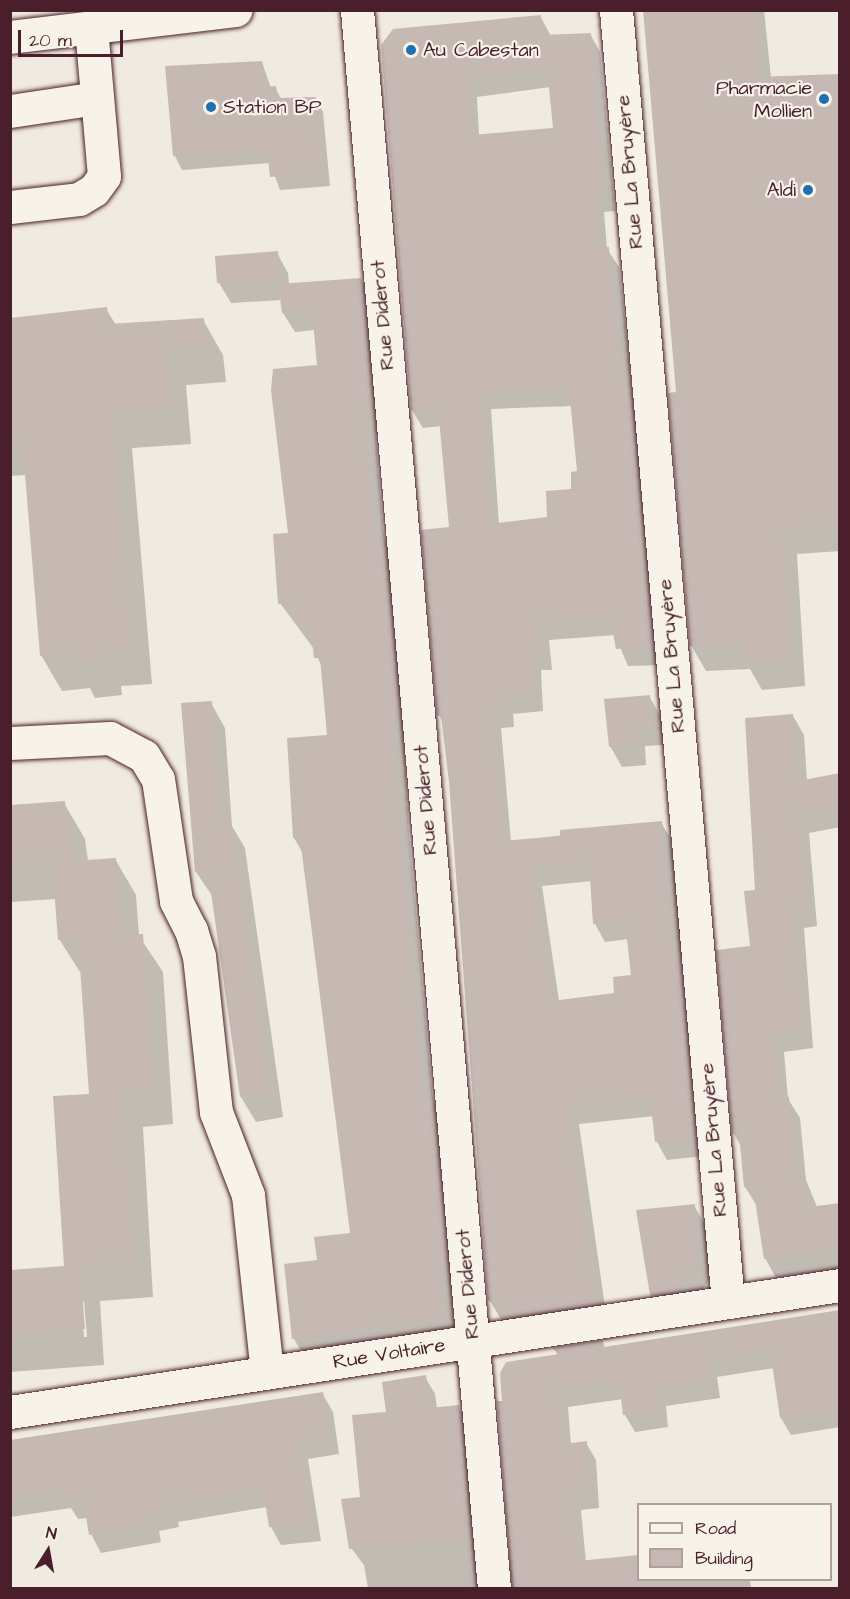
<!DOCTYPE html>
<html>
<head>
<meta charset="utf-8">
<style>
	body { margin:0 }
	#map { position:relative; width:850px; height:1599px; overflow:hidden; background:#f0ebe0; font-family:"Architects Daughter",sans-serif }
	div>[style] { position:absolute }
	.shadow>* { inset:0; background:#0003 }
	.building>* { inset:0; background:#c6b8b3 }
	.roads { filter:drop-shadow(0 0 2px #4a1f2b) drop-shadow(0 0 2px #4a1f2b) }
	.minor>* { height:33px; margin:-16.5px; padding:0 16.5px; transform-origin:16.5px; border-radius:16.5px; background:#f7f3e8 }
	.dots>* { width:16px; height:16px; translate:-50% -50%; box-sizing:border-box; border:3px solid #f7f3e8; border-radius:50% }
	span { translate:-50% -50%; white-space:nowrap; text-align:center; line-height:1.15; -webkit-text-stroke:4.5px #f7f3e8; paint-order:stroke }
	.poi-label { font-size:20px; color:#4a1f2b }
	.left { translate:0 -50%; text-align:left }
	.right { translate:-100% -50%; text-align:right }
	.street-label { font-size:20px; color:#4a1f2b }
	.frame { position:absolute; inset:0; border:12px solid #4a1f2b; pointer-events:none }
	.legend { position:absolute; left:637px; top:1503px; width:195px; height:78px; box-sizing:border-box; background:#f7f3e8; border:2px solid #b29e9c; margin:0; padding:8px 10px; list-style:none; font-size:18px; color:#4a1f2b }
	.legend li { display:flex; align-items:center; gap:12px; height:30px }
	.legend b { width:30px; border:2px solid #b29e9c }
	.north { position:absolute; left:18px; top:1521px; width:60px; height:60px; -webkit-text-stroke:4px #f7f3e8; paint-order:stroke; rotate:11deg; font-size:16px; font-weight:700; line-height:24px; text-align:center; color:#4a1f2b }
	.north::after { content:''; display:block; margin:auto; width:21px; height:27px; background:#4a1f2b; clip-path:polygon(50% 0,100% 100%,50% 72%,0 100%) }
	.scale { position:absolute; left:18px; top:30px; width:105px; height:27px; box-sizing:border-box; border:3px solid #4a1f2b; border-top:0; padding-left:8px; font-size:18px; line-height:21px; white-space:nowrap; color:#4a1f2b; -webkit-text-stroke:4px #f7f3e8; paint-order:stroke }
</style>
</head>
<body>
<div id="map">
	<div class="shadow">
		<i style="clip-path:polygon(647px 10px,764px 10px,771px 78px,840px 75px,840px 551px,797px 554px,805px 686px,762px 690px,750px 669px,706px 671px,691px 645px,677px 393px)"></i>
		<i style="clip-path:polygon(evenodd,540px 16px,551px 36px,590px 34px,600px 52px,615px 211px,604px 212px,607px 249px,619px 267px,662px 665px,628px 666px,615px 635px,549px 640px,552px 670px,541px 670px,543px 711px,513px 714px,514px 727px,501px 728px,511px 842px,661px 822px,671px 840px,704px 1156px,667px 1160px,657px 1142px,654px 1116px,579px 1124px,607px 1321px,522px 1334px,500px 1318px,489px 1299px,450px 781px,444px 725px,439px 715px,450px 528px,441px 426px,423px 428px,412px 410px,383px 46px,540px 16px,550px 87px,555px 130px,479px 135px,477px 97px,550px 87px,540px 16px,572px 406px,579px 472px,573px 490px,549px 519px,499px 525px,491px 409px,572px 406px,540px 16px,592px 881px,595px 924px,605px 942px,629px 939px,632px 976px,615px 994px,559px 1001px,542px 886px,592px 881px)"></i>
		<i style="clip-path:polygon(262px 62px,271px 88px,275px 88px,282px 100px,315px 98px,323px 112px,330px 186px,280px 190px,270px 163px,182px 170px,175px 156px)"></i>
		<i style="clip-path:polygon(277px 253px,288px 273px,289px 284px,361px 280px,372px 299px,383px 433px,376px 434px,378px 466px,384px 537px,394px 554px,410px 738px,404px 738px,409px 834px,433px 1100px,443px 1118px,458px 1286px,451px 1281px,456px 1338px,305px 1358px,294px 1339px,285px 1265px,318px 1261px,352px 1234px,304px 855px,294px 838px,328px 736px,323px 670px,314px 649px,280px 603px,319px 366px,315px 330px,295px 332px,283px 313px,282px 300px,231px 303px,219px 283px)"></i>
		<i style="clip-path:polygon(106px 309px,116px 325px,203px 320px,223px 355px,226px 382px,186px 385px,191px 444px,132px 448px,152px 684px,121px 686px,122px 695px,95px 698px,90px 688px,62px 691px,41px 655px,26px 475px,10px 476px,10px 319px)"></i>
		<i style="clip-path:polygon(649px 696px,661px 717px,663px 745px,645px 746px,646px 765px,622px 767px,610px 746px)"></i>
		<i style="clip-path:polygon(211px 703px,225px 728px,232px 826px,245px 848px,283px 1117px,256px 1122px,241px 1097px,213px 897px,196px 872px)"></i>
		<i style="clip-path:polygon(793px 716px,804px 735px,807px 781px,840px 778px,840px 827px,809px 833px,817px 926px,804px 928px,813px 1048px,784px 1052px,788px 1099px,800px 1118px,806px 1180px,817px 1207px,840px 1204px,840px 1269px,776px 1278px,765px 1258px,757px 1206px,745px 1187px,742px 1148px,734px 1134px,756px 891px)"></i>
		<i style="clip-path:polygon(evenodd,64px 803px,85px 839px,88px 861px,115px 859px,136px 895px,139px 936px,163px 972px,173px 1124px,143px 1127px,153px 1297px,100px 1301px,104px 1365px,10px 1372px,10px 1271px,66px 1267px,90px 1095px,82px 975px,59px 939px,56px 899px,10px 902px,10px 807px,64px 803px,81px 1302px,84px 1302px,87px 1337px,84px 1337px,81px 1302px)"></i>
		<i style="clip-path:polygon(694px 1206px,706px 1226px,710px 1279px,688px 1311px,663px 1315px,651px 1295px)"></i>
		<i style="clip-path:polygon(840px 1312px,840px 1427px,791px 1435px,781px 1418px,774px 1368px,717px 1377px,720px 1398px,666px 1406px,668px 1427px,635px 1432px,625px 1415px,623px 1399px,568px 1407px,571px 1445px,586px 1443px,596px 1460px,599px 1508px,581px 1510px,586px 1562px,638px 1580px,750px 1580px,751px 1588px,513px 1588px,504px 1402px,558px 1355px,554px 1349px,602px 1342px,605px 1348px)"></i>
		<i style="clip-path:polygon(425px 1377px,435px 1394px,437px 1409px,458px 1406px,468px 1424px,483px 1588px,368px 1588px,364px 1565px,351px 1548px,388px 1413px)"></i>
		<i style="clip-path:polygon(322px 1393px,333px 1412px,339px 1454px,308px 1459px,321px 1541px,281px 1545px,271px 1527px,267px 1507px,178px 1522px,179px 1527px,159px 1531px,161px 1542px,101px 1553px,91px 1534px,88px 1518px,78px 1519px,71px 1508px,10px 1517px,10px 1441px)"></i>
	</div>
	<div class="building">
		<i style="clip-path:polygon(643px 10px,755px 10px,758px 77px,840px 74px,840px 525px,783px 529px,791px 660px,746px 664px,744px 643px,690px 646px,668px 393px,676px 392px)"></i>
		<i style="clip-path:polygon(evenodd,541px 15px,543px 35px,591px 33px,605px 193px,595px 194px,598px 248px,609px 247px,617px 342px,620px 342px,626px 397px,631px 396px,652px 647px,616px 649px,610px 617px,539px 622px,542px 652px,531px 652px,533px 694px,503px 696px,504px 709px,492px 710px,503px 841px,560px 836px,560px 830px,662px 821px,674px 955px,679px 954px,695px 1138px,655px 1142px,650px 1097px,569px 1106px,597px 1303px,510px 1317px,488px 1300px,449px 782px,441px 715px,437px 716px,421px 530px,449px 527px,438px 408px,411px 410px,381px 45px,393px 29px,541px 15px,547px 68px,553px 128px,471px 135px,467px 79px,547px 68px,541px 15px,569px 388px,577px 471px,571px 472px,571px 489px,546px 491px,547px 517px,490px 524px,481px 392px,569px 388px,541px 15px,589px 863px,593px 924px,625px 921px,631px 975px,613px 977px,614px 993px,552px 1001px,532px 868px,589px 863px)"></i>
		<i style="clip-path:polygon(262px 61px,266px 87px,276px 86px,278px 98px,316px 97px,323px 173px,270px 177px,267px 150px,173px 156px,165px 66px)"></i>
		<i style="clip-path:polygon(278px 251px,280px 279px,217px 283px,215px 256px)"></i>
		<i style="clip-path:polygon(361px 278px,373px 414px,366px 414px,367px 445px,375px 534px,384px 533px,400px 719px,393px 719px,399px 813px,424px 1098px,433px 1097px,447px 1269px,440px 1264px,446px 1319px,292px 1339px,284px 1264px,317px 1260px,314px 1237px,350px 1233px,300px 838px,293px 838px,287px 738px,327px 735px,320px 658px,314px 658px,311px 630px,300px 630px,300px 623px,295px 623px,294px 603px,278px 604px,273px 534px,288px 533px,271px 390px,273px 369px,317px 365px,312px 310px,282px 313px,278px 284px)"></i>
		<i style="clip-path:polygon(107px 307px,109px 324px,204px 318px,206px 346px,166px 350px,171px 408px,112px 413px,132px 648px,102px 651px,102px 660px,73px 662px,72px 653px,40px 656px,22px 438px,10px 439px,10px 318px)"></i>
		<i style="clip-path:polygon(650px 695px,652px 725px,634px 726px,636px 745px,609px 747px,604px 699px)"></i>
		<i style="clip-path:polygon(212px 701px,220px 822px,231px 821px,270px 1092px,240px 1097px,208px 871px,195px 872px,181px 703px)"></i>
		<i style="clip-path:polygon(793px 714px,798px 781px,840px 773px,840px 805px,799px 813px,807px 907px,794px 909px,803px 1029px,774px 1033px,780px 1098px,789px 1097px,798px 1175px,805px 1175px,809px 1207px,840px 1203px,840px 1248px,764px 1259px,753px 1187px,744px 1187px,739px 1134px,732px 1134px,716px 950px,750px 946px,744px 891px,755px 890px,745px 718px)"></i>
		<i style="clip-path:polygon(65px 801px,71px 861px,116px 858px,122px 935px,143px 934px,154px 1088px,123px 1091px,133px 1261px,80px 1266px,85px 1329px,10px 1334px,10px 1270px,64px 1266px,53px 1096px,89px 1094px,78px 938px,58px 940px,52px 862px,10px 865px,10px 805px)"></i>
		<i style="clip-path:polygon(695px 1204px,699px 1258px,676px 1291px,650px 1295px,636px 1210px)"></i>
		<i style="clip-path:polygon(840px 1310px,840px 1410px,780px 1418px,770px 1350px,708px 1360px,711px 1381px,657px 1389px,659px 1410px,623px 1415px,619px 1381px,559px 1390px,564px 1444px,587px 1441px,590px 1491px,572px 1492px,578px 1561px,639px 1555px,639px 1588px,512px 1588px,497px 1401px,502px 1401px,500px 1373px,506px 1362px,559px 1354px,552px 1348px,603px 1340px,604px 1347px)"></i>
		<i style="clip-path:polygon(426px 1375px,430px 1408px,459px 1405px,471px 1540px,349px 1549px,341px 1499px,360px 1497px,352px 1415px,386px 1412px,382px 1382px)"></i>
		<i style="clip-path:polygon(323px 1392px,330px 1436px,299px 1441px,311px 1523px,269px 1527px,263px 1488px,168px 1504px,169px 1509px,149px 1512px,151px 1523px,89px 1535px,83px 1499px,66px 1501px,64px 1489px,10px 1497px,10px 1440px)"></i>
	</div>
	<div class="roads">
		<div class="minor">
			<i style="left:357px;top:10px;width:1584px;rotate:85.04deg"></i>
			<i style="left:616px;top:10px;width:1297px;rotate:85.05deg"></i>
			<i style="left:10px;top:37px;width:227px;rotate:-6.8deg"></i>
			<i style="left:10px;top:111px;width:88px;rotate:-8.5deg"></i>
			<i style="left:10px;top:207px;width:69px;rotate:-6.6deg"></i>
			<i style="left:79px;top:199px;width:17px;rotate:-31deg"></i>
			<i style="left:94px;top:190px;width:17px;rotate:-54deg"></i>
			<i style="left:104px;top:176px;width:149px;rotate:-95deg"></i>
			<i style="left:10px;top:743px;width:100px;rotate:-2.9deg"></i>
			<i style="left:110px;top:738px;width:38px;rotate:28deg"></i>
			<i style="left:144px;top:756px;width:27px;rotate:59deg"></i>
			<i style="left:158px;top:779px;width:123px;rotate:81.6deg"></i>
			<i style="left:176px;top:901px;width:33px;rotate:63deg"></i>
			<i style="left:191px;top:930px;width:27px;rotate:73deg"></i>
			<i style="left:199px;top:956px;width:157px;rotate:83.8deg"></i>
			<i style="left:216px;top:1112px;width:89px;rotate:68.9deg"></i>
			<i style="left:248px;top:1195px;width:178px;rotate:83.9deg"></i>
			<i style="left:10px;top:1412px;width:840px;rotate:-8.7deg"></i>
		</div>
	</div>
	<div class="dots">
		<i style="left:411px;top:50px;background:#1f6fb2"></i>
		<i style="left:824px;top:99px;background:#1f6fb2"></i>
		<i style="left:211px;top:107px;background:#1f6fb2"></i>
		<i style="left:808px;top:190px;background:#1f6fb2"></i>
	</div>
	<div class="poi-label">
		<span class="left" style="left:423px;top:50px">Au Cabestan</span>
		<span class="right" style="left:812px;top:100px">Pharmacie<br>Mollien</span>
		<span class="left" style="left:223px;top:107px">Station BP</span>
		<span class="right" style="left:796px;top:190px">Aldi</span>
	</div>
	<div class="street-label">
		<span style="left:630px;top:172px;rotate:-95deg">Rue La Bruyère</span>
		<span style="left:383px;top:315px;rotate:-95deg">Rue Diderot</span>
		<span style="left:672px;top:656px;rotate:-95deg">Rue La Bruyère</span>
		<span style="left:426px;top:800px;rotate:-95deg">Rue Diderot</span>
		<span style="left:714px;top:1140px;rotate:-95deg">Rue La Bruyère</span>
		<span style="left:468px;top:1284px;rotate:-95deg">Rue Diderot</span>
		<span style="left:389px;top:1354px;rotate:-9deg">Rue Voltaire</span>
	</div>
	<div class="frame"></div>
	<ul class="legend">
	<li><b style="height:8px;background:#f7f3e8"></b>Road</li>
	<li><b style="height:16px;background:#c6b8b3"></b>Building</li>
	</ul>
	<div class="north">N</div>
	<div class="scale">20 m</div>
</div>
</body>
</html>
